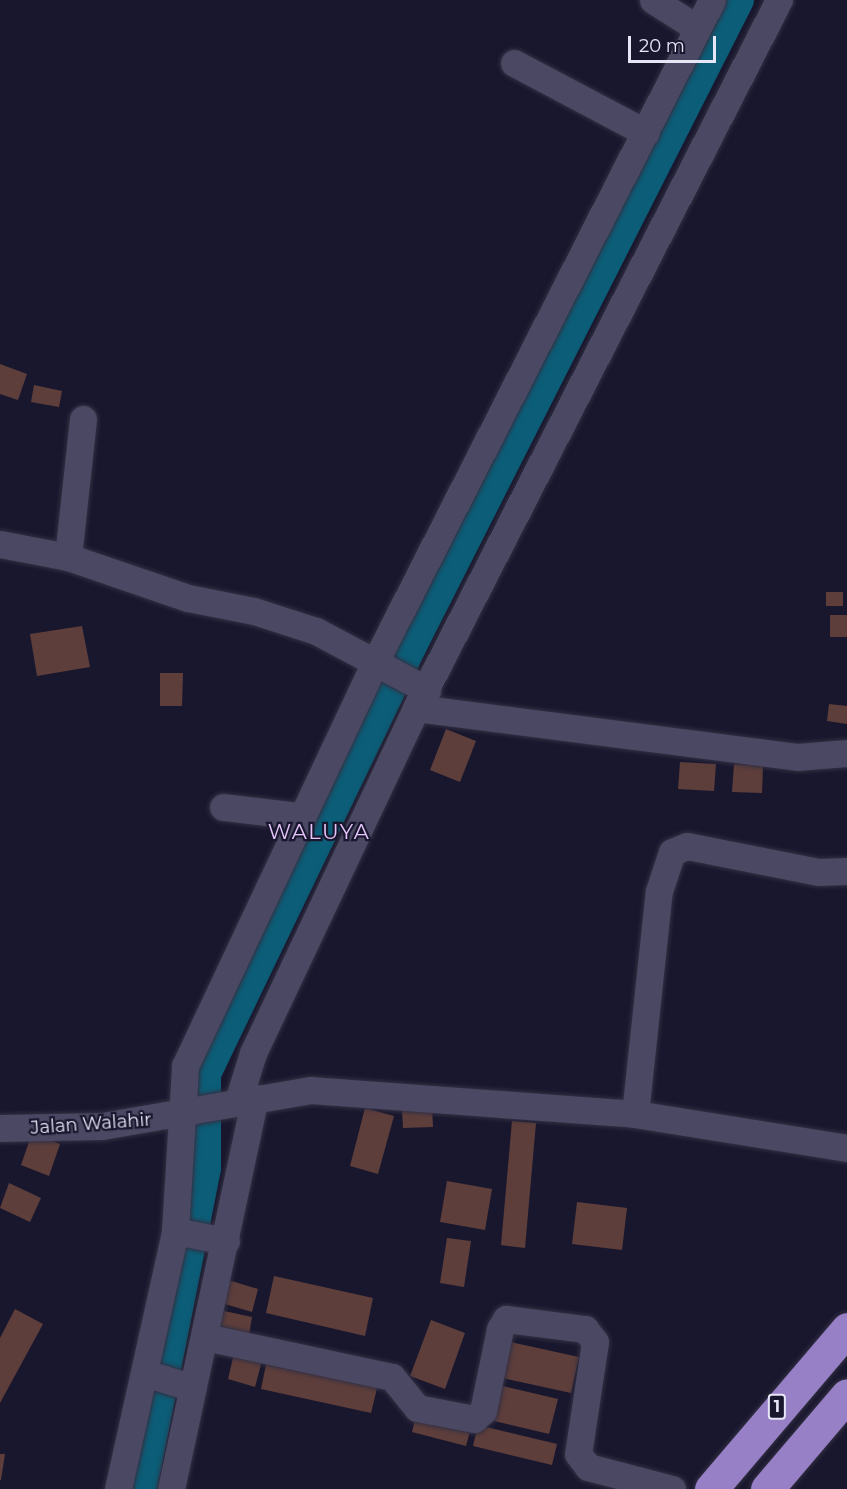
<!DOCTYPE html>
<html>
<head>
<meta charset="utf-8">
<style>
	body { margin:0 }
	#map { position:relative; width:847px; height:1489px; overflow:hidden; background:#19172e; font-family:Montserrat,sans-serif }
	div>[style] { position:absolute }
	.canal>* { height:30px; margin:-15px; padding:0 15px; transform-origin:15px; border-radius:15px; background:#0c5d77 }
	.building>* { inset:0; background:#5e3e3b }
	.roads { filter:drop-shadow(0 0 2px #333043) drop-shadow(0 0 2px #333043) }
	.street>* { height:27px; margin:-13.5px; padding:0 13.5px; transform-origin:13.5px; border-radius:13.5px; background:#4a4863 }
	.highway>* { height:33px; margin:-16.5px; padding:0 16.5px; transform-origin:16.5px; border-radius:16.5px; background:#9780c6 }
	span { translate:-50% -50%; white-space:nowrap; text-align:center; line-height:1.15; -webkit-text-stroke:4.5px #19172e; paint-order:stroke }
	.shield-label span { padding:2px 4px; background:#19172e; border:2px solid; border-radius:4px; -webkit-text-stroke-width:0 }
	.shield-label { font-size:16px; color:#e7e6f7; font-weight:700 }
	.street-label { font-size:18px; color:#e7e6f7 }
	.quarter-label { font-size:21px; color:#e5c5fa; letter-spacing:1.5px }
	.scale { position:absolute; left:628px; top:36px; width:88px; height:27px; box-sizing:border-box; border:3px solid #e7e6f7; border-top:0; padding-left:8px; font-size:18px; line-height:21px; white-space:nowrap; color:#e7e6f7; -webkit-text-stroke:4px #19172e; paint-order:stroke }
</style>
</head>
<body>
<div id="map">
	<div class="canal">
		<i style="left:142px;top:1489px;width:327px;rotate:-78.7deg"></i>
		<i style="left:206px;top:1168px;width:94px;rotate:-90deg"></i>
		<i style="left:206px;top:1074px;width:473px;rotate:-64.3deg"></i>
		<i style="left:411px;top:648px;width:726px;rotate:-63.15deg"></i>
	</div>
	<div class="building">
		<i style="clip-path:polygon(0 364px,27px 374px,18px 400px,0 394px)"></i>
		<i style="clip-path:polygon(34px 385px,62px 391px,59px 407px,31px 402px)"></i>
		<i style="clip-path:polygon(826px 592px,843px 592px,843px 606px,826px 606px)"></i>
		<i style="clip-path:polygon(830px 615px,847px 615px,847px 637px,830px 637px)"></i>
		<i style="clip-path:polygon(82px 626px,90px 667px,37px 676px,30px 634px)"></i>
		<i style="clip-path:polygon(160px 673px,183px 673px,182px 706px,160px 706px)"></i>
		<i style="clip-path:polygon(829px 704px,847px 706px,847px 724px,827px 721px)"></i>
		<i style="clip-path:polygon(446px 729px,476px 741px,460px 782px,430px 770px)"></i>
		<i style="clip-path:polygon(680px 762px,716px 764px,714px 791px,678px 789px)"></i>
		<i style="clip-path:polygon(734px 764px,763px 766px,762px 793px,732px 792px)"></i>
		<i style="clip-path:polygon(365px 1108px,394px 1116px,378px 1174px,350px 1166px)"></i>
		<i style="clip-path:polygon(432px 1108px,433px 1127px,403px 1128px,402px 1109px)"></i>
		<i style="clip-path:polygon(512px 1121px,536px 1123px,525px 1248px,501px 1245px)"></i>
		<i style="clip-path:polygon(32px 1133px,60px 1144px,49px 1176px,21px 1165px)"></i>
		<i style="clip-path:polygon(447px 1181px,492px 1189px,485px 1230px,440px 1222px)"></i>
		<i style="clip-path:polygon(9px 1183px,41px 1198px,30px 1222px,0 1208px)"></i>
		<i style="clip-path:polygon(577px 1202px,627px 1208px,622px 1250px,572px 1244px)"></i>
		<i style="clip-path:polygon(447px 1238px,471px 1241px,464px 1287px,440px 1283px)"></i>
		<i style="clip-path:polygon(274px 1276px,373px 1298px,365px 1336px,266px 1313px)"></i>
		<i style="clip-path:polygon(225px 1279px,258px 1289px,252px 1312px,218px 1302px)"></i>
		<i style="clip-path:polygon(15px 1309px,43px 1324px,0 1403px,0 1338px)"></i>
		<i style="clip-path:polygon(215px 1309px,252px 1317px,249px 1335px,211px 1327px)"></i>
		<i style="clip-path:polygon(431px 1320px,465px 1333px,445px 1389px,410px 1376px)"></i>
		<i style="clip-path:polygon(506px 1341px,579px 1357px,571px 1393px,498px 1377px)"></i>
		<i style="clip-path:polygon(236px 1345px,264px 1353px,255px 1387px,228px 1379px)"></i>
		<i style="clip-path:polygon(268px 1355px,379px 1380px,371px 1413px,261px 1389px)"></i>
		<i style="clip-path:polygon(494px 1384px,558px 1399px,549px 1434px,486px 1419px)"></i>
		<i style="clip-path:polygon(417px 1411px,472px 1424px,466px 1446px,412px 1432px)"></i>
		<i style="clip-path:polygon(478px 1425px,557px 1444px,552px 1465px,473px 1446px)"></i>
		<i style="clip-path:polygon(0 1454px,5px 1454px,1px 1480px,0 1480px)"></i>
	</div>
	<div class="roads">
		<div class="street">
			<i style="left:653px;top:0;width:52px;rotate:32.5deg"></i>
			<i style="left:514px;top:63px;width:149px;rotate:27.9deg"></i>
			<i style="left:83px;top:419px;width:139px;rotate:96.2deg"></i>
			<i style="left:68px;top:557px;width:127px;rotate:18.9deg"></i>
			<i style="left:188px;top:598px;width:67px;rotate:11.1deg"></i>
			<i style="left:254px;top:611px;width:65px;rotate:17.9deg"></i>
			<i style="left:316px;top:631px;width:126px;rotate:28deg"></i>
			<i style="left:0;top:544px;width:69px;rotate:10.8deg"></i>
			<i style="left:416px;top:708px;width:384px;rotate:7.3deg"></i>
			<i style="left:797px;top:757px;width:50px;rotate:-4.6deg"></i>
			<i style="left:223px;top:807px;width:77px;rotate:6.8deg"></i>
			<i style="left:238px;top:1101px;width:50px;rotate:-72.6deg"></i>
			<i style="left:253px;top:1053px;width:382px;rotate:-64.7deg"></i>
			<i style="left:416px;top:708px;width:796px;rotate:-62.86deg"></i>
			<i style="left:635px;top:1114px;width:224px;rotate:-83.9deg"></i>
			<i style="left:659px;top:891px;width:41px;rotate:-71.6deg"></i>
			<i style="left:672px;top:852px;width:16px;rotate:-22deg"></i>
			<i style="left:687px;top:846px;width:134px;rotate:11.2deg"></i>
			<i style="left:818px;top:872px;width:29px;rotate:-2deg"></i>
			<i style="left:0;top:1128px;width:102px;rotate:-1.1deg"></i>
			<i style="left:102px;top:1126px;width:211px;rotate:-9.8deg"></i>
			<i style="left:310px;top:1090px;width:326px;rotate:4.2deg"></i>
			<i style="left:635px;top:1114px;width:215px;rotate:9.1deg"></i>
			<i style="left:175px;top:1231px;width:52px;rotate:11.1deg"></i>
			<i style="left:205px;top:1337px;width:191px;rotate:12.1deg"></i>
			<i style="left:392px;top:1377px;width:40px;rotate:51deg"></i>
			<i style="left:417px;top:1408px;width:58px;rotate:10.9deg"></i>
			<i style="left:474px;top:1419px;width:12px;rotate:-42deg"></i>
			<i style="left:483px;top:1411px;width:84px;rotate:-78.3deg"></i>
			<i style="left:500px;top:1329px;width:12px;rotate:-59deg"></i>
			<i style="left:506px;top:1319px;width:80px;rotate:7.2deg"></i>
			<i style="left:585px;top:1329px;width:16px;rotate:52deg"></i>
			<i style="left:595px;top:1342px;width:113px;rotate:98.6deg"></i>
			<i style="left:578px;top:1454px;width:16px;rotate:52deg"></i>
			<i style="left:588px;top:1467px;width:87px;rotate:14.7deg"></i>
			<i style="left:145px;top:1373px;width:50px;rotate:17.4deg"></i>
			<i style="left:118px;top:1489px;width:264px;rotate:-77.5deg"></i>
			<i style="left:175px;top:1231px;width:165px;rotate:-86.5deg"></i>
			<i style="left:185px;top:1066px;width:444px;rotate:-64.8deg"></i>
			<i style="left:374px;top:664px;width:745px;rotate:-63.02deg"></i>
			<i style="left:171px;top:1489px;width:400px;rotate:-77.9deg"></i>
		</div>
		<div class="highway">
			<i style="left:711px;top:1489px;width:210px;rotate:-49.6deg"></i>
			<i style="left:767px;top:1489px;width:123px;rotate:-49.6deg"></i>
		</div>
	</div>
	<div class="shield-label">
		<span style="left:777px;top:1407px">1</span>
	</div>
	<div class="street-label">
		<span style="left:91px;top:1124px;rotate:-4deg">Jalan Walahir</span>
	</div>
	<div class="quarter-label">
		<span style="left:319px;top:832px">WALUYA</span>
	</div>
	<div class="scale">20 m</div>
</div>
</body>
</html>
